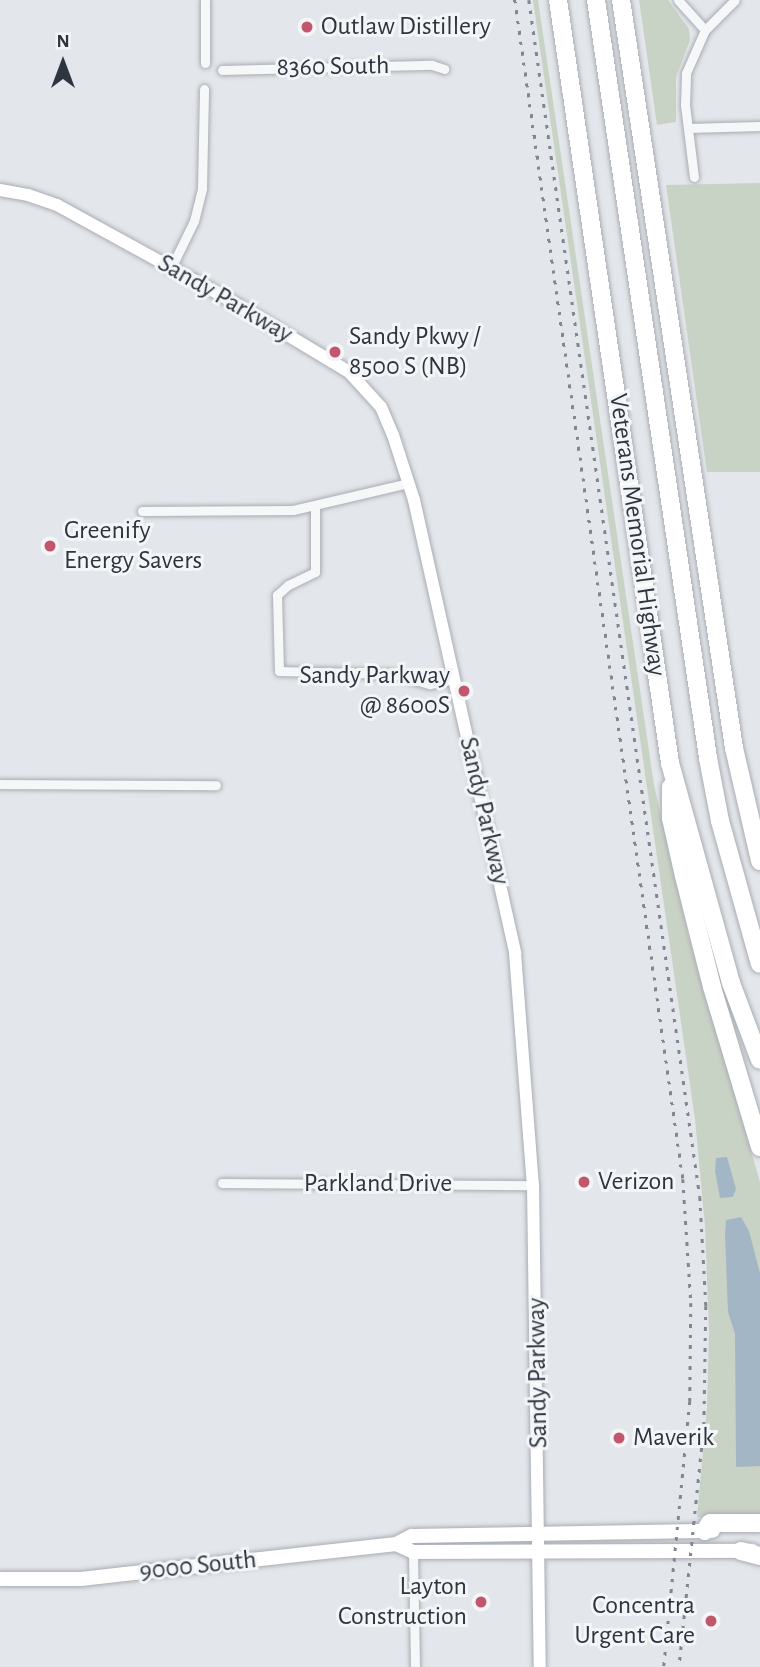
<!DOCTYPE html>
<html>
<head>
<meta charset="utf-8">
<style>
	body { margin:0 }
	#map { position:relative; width:760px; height:1667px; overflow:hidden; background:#e3e6ea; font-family:"Alegreya Sans",sans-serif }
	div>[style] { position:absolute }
	.green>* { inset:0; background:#c9d3c5 }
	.water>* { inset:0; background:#a2b6c6 }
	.roads { filter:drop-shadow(0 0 2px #a9adb4) drop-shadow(0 0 2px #a9adb4) }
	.minor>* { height:9px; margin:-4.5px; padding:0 4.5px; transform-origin:4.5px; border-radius:4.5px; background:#f5f7f8 }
	.secondary>* { height:12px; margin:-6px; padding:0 6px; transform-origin:6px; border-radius:6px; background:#fff }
	.primary>* { height:14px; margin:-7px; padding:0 7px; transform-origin:7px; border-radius:7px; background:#fff }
	.motorway>* { height:18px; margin:-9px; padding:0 9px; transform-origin:9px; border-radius:9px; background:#fff }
	.rail>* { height:2.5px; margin-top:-1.25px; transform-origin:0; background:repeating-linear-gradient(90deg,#7e8792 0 3.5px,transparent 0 10.5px) }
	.dots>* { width:19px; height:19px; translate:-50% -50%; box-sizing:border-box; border:4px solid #f3f5f7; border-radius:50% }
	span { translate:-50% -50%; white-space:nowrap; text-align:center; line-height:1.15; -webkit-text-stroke:6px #f3f5f7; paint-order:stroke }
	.poi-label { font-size:26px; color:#2d3540 }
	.left { translate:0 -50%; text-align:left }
	.right { translate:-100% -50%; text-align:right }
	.street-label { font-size:26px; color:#2d3540 }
	.north { position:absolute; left:28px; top:28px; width:70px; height:70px; -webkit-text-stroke:5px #f3f5f7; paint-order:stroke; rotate:0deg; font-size:19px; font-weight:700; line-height:28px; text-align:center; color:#2d3540 }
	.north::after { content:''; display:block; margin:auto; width:24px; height:32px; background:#2d3540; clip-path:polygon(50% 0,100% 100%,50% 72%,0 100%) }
</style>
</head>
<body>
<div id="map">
	<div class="green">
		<i style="clip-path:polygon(533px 0,538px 0,654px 785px,688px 934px,760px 1182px,760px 1517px,697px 1517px,707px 1407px,709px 1332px,705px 1226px,695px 1119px)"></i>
		<i style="clip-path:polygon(639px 0,668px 0,689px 29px,690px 40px,676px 77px,676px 122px,657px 125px)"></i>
		<i style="clip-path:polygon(760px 183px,760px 472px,707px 472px,666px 185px)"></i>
	</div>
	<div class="water">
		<i style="clip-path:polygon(727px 1157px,736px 1189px,733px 1197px,720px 1198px,715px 1171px,716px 1158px)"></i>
		<i style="clip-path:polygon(741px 1217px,749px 1231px,760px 1273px,760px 1466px,736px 1467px,735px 1334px,728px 1312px,725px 1235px,726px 1220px)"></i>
	</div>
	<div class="roads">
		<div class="minor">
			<i style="left:205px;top:0;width:63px;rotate:90deg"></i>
			<i style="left:678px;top:0;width:40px;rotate:48deg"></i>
			<i style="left:222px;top:70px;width:210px;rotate:-1.4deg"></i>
			<i style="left:432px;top:65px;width:13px;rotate:18deg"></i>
			<i style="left:688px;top:128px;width:72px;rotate:-1.6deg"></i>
			<i style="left:694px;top:177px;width:73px;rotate:-97.1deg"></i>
			<i style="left:685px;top:105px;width:32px;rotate:-88deg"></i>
			<i style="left:686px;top:73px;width:47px;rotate:-66.2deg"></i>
			<i style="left:705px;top:30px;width:42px;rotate:-45deg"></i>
			<i style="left:171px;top:268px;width:52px;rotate:-63.9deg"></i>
			<i style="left:194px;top:221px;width:34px;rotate:-76deg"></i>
			<i style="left:202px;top:188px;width:99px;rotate:-88.8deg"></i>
			<i style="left:315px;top:507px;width:65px;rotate:90deg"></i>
			<i style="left:315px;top:572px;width:30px;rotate:154deg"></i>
			<i style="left:288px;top:585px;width:15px;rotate:138deg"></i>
			<i style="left:277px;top:595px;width:76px;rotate:88.5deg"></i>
			<i style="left:279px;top:671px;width:115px;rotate:1.5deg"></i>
			<i style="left:394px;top:674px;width:37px;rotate:16deg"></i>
			<i style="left:430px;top:684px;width:25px;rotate:-12deg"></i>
			<i style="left:142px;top:511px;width:151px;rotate:-0.4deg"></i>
			<i style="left:293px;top:510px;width:118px;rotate:-13.2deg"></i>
			<i style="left:0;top:784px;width:216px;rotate:0.3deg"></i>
			<i style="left:222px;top:1183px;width:311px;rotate:0.4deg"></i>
			<i style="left:413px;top:1552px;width:115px;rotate:89deg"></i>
		</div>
		<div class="secondary">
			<i style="left:0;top:190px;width:28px;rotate:10deg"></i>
			<i style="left:28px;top:195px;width:31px;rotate:19deg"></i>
			<i style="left:57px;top:205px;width:187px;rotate:28.8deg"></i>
			<i style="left:221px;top:295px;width:149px;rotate:31deg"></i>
			<i style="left:349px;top:372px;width:47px;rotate:47.6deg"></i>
			<i style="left:381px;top:407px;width:30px;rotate:67deg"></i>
			<i style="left:393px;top:435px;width:68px;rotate:72.1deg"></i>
			<i style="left:414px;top:500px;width:464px;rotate:77.4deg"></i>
			<i style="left:515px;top:953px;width:233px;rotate:85.6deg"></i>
			<i style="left:533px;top:1185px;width:482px;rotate:89.2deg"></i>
		</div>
		<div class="primary">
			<i style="left:396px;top:1544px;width:19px;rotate:25deg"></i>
			<i style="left:413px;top:1552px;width:339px;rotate:-0.2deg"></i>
			<i style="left:0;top:1579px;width:81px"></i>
			<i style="left:81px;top:1579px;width:44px;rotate:-6.5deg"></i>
			<i style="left:125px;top:1574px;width:273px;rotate:-6.3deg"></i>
			<i style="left:396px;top:1544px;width:18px;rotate:-27deg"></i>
			<i style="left:412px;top:1536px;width:301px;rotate:-1deg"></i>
		</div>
		<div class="motorway">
			<i style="left:558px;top:0;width:771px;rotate:81.65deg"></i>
			<i style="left:670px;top:763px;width:228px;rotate:74.5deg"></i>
			<i style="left:731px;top:983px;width:82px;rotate:69.4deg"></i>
			<i style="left:596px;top:0;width:766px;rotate:81.59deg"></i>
			<i style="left:708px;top:758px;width:64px;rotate:79.2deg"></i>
			<i style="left:720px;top:821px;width:148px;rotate:74.4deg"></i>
			<i style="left:621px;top:0;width:756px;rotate:81.41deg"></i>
			<i style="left:734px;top:748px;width:116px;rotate:77deg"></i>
			<i style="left:671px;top:787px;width:31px;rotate:90deg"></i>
			<i style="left:671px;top:818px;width:59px;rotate:77.4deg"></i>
			<i style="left:684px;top:876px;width:114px;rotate:75.8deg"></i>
			<i style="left:712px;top:987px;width:167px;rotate:73.3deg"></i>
			<i style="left:705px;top:1531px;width:9px;rotate:-58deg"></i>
			<i style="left:710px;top:1523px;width:50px"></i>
			<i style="left:741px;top:1551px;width:20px;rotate:15deg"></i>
		</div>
	</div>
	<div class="rail">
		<i style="left:515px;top:0;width:1191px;rotate:81.89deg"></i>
		<i style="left:683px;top:1179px;width:124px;rotate:86.3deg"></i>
		<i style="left:691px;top:1303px;width:98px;rotate:90.6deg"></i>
		<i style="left:690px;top:1401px;width:267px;rotate:95.6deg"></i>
		<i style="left:529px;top:0;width:1209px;rotate:81.87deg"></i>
		<i style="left:700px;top:1197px;width:109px;rotate:86.8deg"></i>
		<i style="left:706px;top:1306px;width:121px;rotate:90.9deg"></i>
		<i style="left:704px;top:1427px;width:241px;rotate:95.9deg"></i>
	</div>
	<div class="dots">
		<i style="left:307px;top:27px;background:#c1566d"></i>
		<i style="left:335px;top:352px;background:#c1566d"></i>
		<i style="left:50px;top:546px;background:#c1566d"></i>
		<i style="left:464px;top:691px;background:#c1566d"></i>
		<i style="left:584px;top:1182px;background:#c1566d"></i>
		<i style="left:619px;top:1438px;background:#c1566d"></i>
		<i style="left:481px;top:1602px;background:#c1566d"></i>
		<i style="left:711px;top:1621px;background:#c1566d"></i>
	</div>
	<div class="poi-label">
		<span class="left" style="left:321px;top:27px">Outlaw Distillery</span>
		<span class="left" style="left:349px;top:352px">Sandy Pkwy /<br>8500 S (NB)</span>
		<span class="left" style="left:64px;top:546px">Greenify<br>Energy Savers</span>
		<span class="right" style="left:450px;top:691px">Sandy Parkway<br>@ 8600S</span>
		<span class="left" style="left:598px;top:1182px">Verizon</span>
		<span class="left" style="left:633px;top:1438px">Maverik</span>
		<span class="right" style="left:467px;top:1602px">Layton<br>Construction</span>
		<span class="right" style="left:695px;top:1621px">Concentra<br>Urgent Care</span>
	</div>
	<div class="street-label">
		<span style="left:333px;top:67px;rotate:-1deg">8360 South</span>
		<span style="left:225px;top:299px;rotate:30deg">Sandy Parkway</span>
		<span style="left:637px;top:535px;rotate:82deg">Veterans Memorial Highway</span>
		<span style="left:484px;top:811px;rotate:77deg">Sandy Parkway</span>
		<span style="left:378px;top:1184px">Parkland Drive</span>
		<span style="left:538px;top:1373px;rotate:-91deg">Sandy Parkway</span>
		<span style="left:198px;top:1566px;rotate:-6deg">9000 South</span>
	</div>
	<div class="north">N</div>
</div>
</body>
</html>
